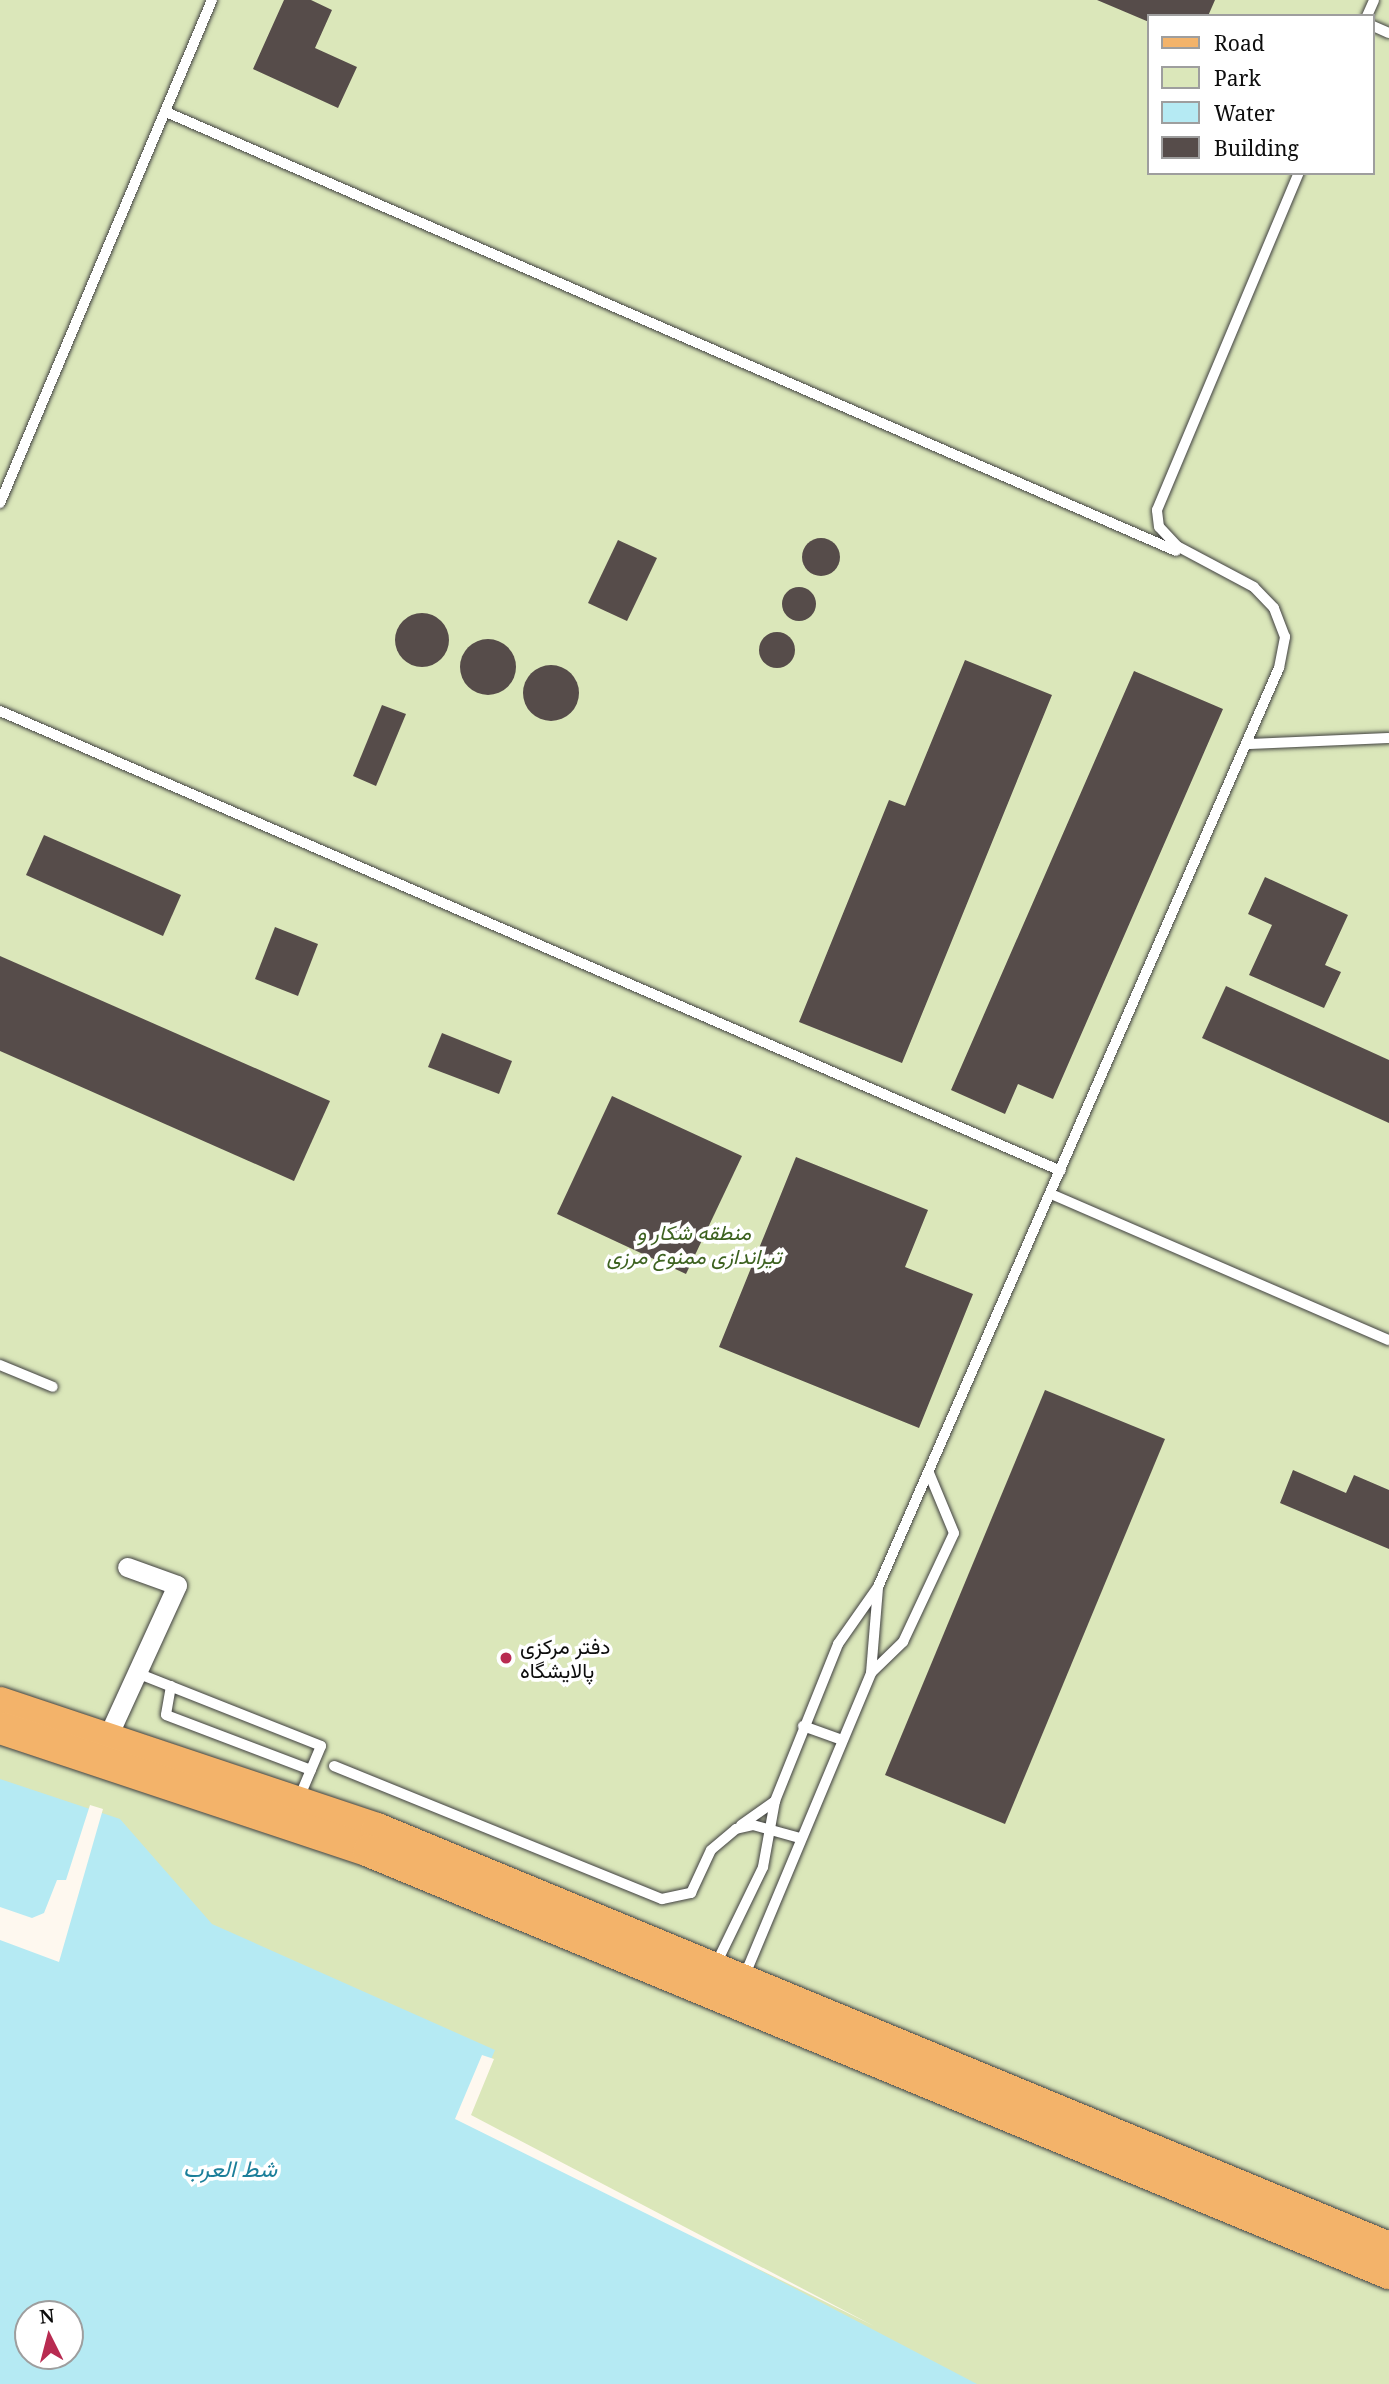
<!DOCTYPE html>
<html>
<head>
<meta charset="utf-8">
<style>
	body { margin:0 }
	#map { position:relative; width:1389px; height:2384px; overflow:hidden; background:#fef8ef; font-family:"Noto Serif",Vazirmatn,serif }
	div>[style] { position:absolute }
	.green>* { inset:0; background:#dbe7ba }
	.water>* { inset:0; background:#b5eaf3 }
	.pier>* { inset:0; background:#fef8ef }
	.building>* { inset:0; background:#564c4a }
	.round { border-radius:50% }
	.roads { filter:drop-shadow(0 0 2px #404040) drop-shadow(0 0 2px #404040) }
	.lane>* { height:10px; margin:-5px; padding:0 5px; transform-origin:5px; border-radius:5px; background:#fff }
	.street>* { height:19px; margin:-9.5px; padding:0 9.5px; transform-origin:9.5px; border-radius:9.5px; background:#fff }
	.primary>* { height:32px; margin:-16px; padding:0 16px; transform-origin:16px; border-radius:16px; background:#f3b36a }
	.dots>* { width:19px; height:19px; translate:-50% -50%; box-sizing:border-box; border:4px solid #fff; border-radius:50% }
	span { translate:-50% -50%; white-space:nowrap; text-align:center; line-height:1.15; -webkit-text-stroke:7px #fff; paint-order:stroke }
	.park-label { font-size:21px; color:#3d6220; font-style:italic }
	.poi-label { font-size:21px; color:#0d0d0d }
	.left { translate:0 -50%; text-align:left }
	.water-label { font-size:23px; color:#1c7f9a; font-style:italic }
	.legend { position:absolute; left:1147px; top:14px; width:228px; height:161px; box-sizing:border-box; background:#fff; border:2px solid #9e9e9e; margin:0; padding:9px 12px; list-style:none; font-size:21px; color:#0d0d0d }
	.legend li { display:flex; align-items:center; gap:14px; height:35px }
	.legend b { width:35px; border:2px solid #9e9e9e }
	.north { position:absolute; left:14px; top:2300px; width:70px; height:70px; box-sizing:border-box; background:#fff; border:2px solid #9e9e9e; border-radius:50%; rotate:354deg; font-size:19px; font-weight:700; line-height:28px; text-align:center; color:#0d0d0d }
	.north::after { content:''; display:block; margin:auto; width:24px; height:32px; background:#b82b51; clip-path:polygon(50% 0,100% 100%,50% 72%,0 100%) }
</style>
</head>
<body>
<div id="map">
	<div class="green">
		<i style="clip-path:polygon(evenodd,0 0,1389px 0,1389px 2384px,0 2384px,0 0,1149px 16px,1373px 16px,1373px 173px,1149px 173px,1149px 16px,0 0,28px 2314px,70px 2314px,70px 2356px,28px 2356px,28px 2314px)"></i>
	</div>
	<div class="water">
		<i style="clip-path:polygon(evenodd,0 1779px,120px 1819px,212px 1924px,495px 2050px,467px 2117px,977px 2384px,0 2384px,0 1779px,28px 2314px,70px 2314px,70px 2356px,28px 2356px,28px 2314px)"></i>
	</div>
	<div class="pier">
		<i style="clip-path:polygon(90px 1805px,103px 1809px,59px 1962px,0 1940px,0 1907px,32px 1918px,44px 1913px,57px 1880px,66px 1880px)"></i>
		<i style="clip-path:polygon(482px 2055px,494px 2059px,471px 2115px,874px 2326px,455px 2119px)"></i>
	</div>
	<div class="building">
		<i style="clip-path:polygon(284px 0,311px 0,332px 10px,315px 48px,357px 67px,338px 108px,253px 69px)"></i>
		<i style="clip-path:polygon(1097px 0,1215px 0,1208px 16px,1149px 16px,1149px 22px)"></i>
		<i class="round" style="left:802px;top:538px;width:38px;height:38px"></i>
		<i style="clip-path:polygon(618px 540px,657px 558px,627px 621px,588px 603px)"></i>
		<i class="round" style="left:782px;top:587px;width:34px;height:34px"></i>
		<i class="round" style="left:395px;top:613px;width:54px;height:54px"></i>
		<i class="round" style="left:759px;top:632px;width:36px;height:36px"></i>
		<i class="round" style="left:460px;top:639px;width:56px;height:56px"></i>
		<i style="clip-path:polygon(965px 660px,1052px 695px,902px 1063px,799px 1022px,889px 800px,905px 806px)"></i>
		<i class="round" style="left:523px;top:665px;width:56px;height:56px"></i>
		<i style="clip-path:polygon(1134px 671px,1223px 709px,1053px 1099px,1018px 1084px,1005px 1114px,951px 1090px)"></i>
		<i style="clip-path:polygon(382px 705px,406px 714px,376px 786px,353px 776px)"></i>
		<i style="clip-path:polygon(44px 835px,181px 895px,163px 936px,26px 875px)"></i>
		<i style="clip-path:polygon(1265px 877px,1348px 915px,1325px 965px,1341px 972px,1324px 1008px,1249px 975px,1272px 925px,1248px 914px)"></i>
		<i style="clip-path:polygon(275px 927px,318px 944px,298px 996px,255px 979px)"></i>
		<i style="clip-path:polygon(0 956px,330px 1101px,294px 1181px,0 1051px)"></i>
		<i style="clip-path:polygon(1226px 986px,1389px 1060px,1389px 1123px,1202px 1038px)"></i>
		<i style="clip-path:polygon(442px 1033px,512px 1061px,499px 1094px,428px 1067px)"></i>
		<i style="clip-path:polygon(612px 1096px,742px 1156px,686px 1274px,557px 1214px)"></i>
		<i style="clip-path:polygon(796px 1157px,928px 1210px,905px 1267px,973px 1294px,919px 1428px,719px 1347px)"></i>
		<i style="clip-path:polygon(1045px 1390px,1165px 1439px,1005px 1824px,885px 1775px)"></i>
		<i style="clip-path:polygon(1293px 1470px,1346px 1493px,1354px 1475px,1389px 1490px,1389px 1549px,1280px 1503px)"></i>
	</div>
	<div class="roads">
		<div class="lane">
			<i style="left:1367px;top:16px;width:17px;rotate:-66deg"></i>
			<i style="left:1373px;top:26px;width:17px;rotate:24deg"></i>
			<i style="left:166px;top:112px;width:1101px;rotate:23.49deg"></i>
			<i style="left:0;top:503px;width:546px;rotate:-67.15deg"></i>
			<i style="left:0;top:711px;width:1156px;rotate:23.44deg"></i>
			<i style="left:1249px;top:744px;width:140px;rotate:-2.5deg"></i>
			<i style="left:1051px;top:1194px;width:368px;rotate:23.4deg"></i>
			<i style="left:0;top:1365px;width:57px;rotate:22.5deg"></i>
			<i style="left:137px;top:1673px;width:198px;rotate:21.6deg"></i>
			<i style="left:321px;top:1746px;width:56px;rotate:112.9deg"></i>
			<i style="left:871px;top:1673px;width:45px;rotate:-44.1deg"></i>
			<i style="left:903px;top:1642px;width:120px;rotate:-64.9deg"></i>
			<i style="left:954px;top:1533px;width:65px;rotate:-112.6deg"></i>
			<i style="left:171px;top:1686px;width:29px;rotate:100deg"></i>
			<i style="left:166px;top:1715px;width:155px;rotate:20.8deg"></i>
			<i style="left:803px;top:1726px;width:41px;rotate:19.7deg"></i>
			<i style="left:334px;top:1766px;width:354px;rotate:22.1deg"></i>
			<i style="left:662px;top:1899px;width:30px;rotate:-12deg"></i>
			<i style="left:691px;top:1893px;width:47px;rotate:-65.1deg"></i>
			<i style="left:711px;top:1850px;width:33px;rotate:-40deg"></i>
			<i style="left:736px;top:1829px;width:17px;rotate:-13deg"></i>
			<i style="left:753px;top:1825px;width:49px;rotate:15.5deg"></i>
			<i style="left:741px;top:1825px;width:42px;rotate:-35.2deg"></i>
			<i style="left:716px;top:1964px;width:108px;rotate:-64.1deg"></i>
			<i style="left:763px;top:1867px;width:67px;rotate:-79.7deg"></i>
			<i style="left:775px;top:1801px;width:169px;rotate:-68.1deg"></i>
			<i style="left:838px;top:1644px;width:70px;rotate:-54.9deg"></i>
			<i style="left:878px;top:1587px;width:1003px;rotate:-66.43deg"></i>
			<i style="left:1279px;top:668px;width:32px;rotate:-79deg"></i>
			<i style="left:1285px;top:637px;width:31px;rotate:-111deg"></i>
			<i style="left:1274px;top:608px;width:29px;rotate:-134deg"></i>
			<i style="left:1254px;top:587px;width:87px;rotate:-152deg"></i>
			<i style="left:1177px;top:546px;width:26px;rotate:-133deg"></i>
			<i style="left:1159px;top:527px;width:17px;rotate:-97deg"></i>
			<i style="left:1157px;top:510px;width:366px;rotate:-67.2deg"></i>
			<i style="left:744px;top:1977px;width:329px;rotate:-67.3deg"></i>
			<i style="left:871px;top:1673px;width:85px;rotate:-85.3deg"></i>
		</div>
		<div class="street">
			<i style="left:107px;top:1738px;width:168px;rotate:-65.4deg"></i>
			<i style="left:177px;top:1585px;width:53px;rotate:-160.2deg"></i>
		</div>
		<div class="primary">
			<i style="left:0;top:1703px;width:397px;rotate:18.5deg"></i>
			<i style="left:377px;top:1829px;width:1095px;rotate:22.49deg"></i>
			<i style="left:0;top:1728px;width:389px;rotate:18.4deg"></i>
			<i style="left:369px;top:1851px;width:1104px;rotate:22.48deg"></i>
		</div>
	</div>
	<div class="dots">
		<i style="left:506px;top:1658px;background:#b82b51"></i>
	</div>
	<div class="park-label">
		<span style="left:694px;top:1244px">منطقه شکار و<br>تیراندازی ممنوع مرزی</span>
	</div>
	<div class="poi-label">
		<span class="left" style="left:520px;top:1658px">دفتر مرکزی<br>پالایشگاه</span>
	</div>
	<div class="water-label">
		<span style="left:230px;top:2168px">شط العرب</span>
	</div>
	<ul class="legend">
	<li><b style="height:9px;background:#f3b36a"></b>Road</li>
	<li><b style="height:19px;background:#dbe7ba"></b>Park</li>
	<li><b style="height:19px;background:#b5eaf3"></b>Water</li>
	<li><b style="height:19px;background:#564c4a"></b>Building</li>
	</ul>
	<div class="north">N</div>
</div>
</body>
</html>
